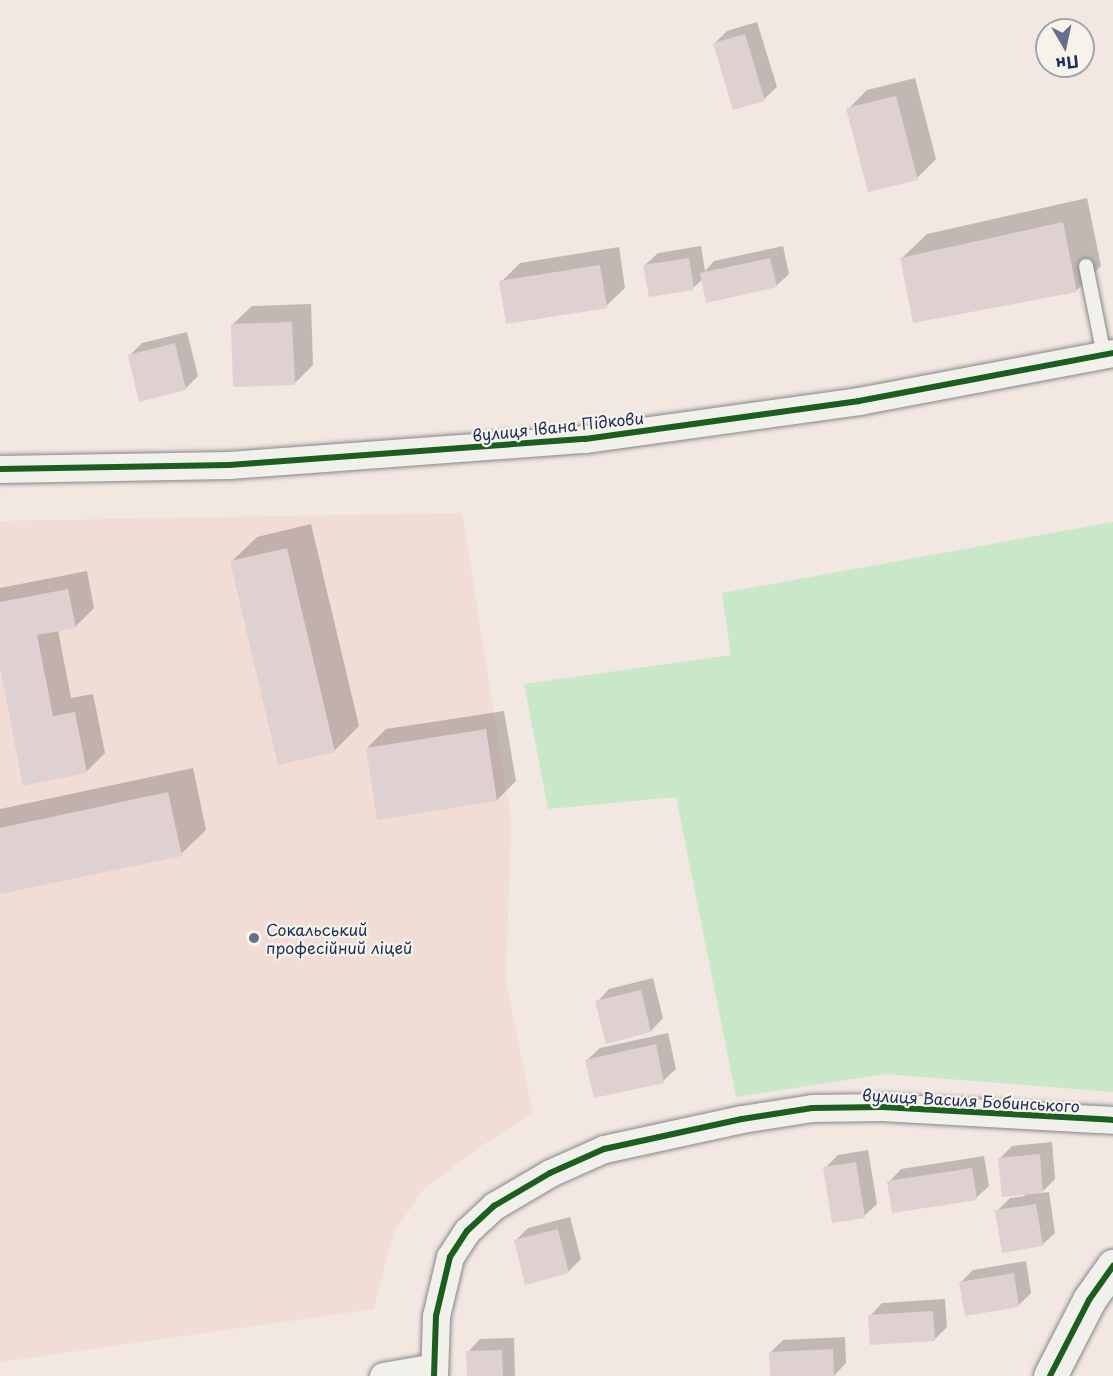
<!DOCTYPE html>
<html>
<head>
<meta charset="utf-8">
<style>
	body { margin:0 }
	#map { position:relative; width:1113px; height:1376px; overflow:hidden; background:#f2e7e1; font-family:"Playpen Sans",sans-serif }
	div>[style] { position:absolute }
	.built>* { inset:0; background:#f2dcd6 }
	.green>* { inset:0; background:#c8e8c9 }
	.shadow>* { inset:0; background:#0003 }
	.building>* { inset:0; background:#dfd1d1 }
	.roads { filter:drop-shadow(0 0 2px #88878d) drop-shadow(0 0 2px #88878d) }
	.lane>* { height:14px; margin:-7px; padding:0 7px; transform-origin:7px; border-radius:7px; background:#f2f0eb }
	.street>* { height:27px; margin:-13.5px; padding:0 13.5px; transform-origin:13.5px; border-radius:13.5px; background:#f2f0eb }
	.secondary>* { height:33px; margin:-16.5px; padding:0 16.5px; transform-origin:16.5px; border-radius:16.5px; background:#f2f0eb }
	.cycleway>* { height:6px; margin:-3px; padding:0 3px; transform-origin:3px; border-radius:3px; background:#1b5e20 }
	.dots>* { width:16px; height:16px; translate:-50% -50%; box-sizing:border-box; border:3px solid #f7f3e8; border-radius:50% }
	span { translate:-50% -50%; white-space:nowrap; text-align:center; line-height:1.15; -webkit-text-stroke:4.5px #f7f3e8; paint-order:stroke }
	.street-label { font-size:16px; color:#1b2f5e }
	.poi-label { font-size:16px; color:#1b2f5e }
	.left { translate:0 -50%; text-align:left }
	.north { position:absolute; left:1035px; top:18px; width:60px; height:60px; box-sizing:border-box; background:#f7f3e8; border:2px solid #9fa5b1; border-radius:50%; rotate:171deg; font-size:16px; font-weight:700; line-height:24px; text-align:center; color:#1b2f5e }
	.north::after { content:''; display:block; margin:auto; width:21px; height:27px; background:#666f8c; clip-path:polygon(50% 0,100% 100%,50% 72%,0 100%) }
</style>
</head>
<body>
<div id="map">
	<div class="built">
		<i style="clip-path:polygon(462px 513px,511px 819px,506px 982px,533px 1114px,479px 1147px,422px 1191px,393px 1234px,374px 1309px,0 1362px,0 521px)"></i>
	</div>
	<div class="green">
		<i style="clip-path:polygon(1113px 522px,1113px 1092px,885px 1074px,736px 1097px,676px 797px,548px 809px,524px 684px,731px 655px,722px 593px)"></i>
	</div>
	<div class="shadow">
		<i style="clip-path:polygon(757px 22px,777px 87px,764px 99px,715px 43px,727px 31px)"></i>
		<i style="clip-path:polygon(915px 78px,936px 159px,917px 178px,848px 109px,867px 90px)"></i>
		<i style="clip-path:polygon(1087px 198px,1101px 266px,1076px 291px,902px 258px,927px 234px)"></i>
		<i style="clip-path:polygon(701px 246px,705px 271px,714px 261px,783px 246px,789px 274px,776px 286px,703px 279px,693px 288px,645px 265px,658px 253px)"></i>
		<i style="clip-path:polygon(619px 247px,625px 288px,606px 306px,501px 282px,520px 263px)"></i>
		<i style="clip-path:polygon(311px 304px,313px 365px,294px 384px,233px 324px,252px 306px)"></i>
		<i style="clip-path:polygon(187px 332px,198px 376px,186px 388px,129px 356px,142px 343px)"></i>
		<i style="clip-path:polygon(311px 524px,359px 726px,334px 751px,232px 561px,257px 537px)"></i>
		<i style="clip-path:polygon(87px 571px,94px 608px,75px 627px,58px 630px,71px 698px,93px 694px,105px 753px,86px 772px,0 660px,0 588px)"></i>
		<i style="clip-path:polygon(504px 711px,516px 781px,497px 800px,367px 748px,386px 729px)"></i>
		<i style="clip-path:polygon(193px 768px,206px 830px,181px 854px,0 893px,0 809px)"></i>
		<i style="clip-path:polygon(653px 978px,663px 1018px,651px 1031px,597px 1002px,609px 989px)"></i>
		<i style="clip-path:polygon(668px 1033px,676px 1069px,663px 1081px,587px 1060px,600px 1048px)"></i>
		<i style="clip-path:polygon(1052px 1142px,1055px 1179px,1041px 1193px,1049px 1192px,1055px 1233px,1042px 1245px,997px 1211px,1010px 1198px,1025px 1196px,1000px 1158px,1012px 1146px)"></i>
		<i style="clip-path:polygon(868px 1150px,877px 1204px,864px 1216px,825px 1168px,838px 1155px)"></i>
		<i style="clip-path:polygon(984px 1156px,989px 1186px,976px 1198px,889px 1182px,901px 1169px)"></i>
		<i style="clip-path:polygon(570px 1217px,581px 1259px,568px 1272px,515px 1241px,528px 1228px)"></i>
		<i style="clip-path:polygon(1026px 1261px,1031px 1293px,1018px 1306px,961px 1282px,973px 1270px)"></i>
		<i style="clip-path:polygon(945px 1299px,947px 1327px,934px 1340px,870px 1316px,882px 1303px)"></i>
		<i style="clip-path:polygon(845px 1337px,846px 1363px,834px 1376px,772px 1376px,770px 1353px,783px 1340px)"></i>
		<i style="clip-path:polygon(514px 1338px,515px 1376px,468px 1376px,468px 1352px,480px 1339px)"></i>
	</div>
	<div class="building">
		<i style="clip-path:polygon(745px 34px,765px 101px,733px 110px,713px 43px)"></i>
		<i style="clip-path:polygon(896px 96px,918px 180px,868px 192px,846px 108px)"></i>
		<i style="clip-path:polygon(1063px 222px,1077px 292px,913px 323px,900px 258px)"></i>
		<i style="clip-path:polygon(689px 258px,694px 290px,649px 297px,643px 265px)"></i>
		<i style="clip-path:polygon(770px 258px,777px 287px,706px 303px,700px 273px)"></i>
		<i style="clip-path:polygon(600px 265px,607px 308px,506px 324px,499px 281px)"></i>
		<i style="clip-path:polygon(292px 322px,295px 385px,233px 387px,231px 324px)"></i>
		<i style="clip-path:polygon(175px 343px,186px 390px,139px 402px,128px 355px)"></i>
		<i style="clip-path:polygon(287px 548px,335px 752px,278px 765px,230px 561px)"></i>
		<i style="clip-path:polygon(68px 589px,76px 628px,37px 635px,53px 716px,75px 712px,87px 773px,23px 786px,0 668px,0 602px)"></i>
		<i style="clip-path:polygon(486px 729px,497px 801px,377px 820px,366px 748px)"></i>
		<i style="clip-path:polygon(168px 792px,182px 856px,0 894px,0 828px)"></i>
		<i style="clip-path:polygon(641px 990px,651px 1032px,606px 1044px,595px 1001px)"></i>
		<i style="clip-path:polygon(656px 1044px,664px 1083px,594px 1098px,585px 1060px)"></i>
		<i style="clip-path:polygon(1040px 1154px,1043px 1193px,1002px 1197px,998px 1158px)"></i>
		<i style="clip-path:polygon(856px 1162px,865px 1218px,832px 1223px,823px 1167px)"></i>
		<i style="clip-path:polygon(972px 1168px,977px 1200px,892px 1213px,887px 1181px)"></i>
		<i style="clip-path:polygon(1036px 1204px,1043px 1246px,1002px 1253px,995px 1210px)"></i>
		<i style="clip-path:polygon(558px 1229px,569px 1273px,525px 1285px,514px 1240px)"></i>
		<i style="clip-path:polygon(1014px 1273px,1019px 1307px,965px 1316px,959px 1282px)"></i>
		<i style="clip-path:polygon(933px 1311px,935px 1341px,870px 1345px,868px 1315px)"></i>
		<i style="clip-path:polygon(833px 1349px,834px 1376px,770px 1376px,769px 1352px)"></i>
		<i style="clip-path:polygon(502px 1350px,503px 1376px,467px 1376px,466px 1351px)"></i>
	</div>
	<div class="roads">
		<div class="lane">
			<i style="left:1086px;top:266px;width:91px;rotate:78.6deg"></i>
		</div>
		<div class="street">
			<i style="left:0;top:469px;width:229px;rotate:-1deg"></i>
			<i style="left:229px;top:465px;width:357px;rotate:-4.2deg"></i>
			<i style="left:585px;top:439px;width:277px;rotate:-7.9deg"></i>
			<i style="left:859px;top:401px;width:258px;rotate:-10.7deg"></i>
			<i style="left:383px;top:1376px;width:52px;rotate:-10deg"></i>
			<i style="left:434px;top:1376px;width:60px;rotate:-88.1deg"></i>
			<i style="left:436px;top:1316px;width:61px;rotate:-76.7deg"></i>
			<i style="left:450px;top:1257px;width:31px;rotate:-57deg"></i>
			<i style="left:467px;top:1231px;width:37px;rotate:-43deg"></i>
			<i style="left:494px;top:1206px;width:65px;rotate:-30.5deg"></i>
			<i style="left:550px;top:1173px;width:59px;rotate:-24deg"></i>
			<i style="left:604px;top:1149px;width:141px;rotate:-12.3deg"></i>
			<i style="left:742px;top:1119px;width:71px;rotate:-8.9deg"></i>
			<i style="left:812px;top:1108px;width:70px;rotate:-0.8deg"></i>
			<i style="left:882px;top:1107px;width:231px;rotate:3.2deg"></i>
		</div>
		<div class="secondary">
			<i style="left:1050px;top:1376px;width:85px;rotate:-62.8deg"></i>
			<i style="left:1089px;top:1300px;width:42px;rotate:-54.8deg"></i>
		</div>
	</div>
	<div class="cycleway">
		<i style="left:0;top:469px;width:229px;rotate:-1deg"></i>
		<i style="left:229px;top:465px;width:357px;rotate:-4.2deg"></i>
		<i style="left:585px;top:439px;width:277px;rotate:-7.9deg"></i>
		<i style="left:859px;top:401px;width:258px;rotate:-10.7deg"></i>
		<i style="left:434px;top:1376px;width:60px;rotate:-88.1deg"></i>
		<i style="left:436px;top:1316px;width:61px;rotate:-76.7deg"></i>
		<i style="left:450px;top:1257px;width:31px;rotate:-57deg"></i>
		<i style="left:467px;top:1231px;width:37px;rotate:-43deg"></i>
		<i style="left:494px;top:1206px;width:65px;rotate:-30.5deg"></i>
		<i style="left:550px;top:1173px;width:59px;rotate:-24deg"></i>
		<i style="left:604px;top:1149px;width:141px;rotate:-12.3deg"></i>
		<i style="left:742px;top:1119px;width:71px;rotate:-8.9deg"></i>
		<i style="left:812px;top:1108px;width:70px;rotate:-0.8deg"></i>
		<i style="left:882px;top:1107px;width:231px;rotate:3.2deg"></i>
		<i style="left:1050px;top:1376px;width:85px;rotate:-62.8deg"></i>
		<i style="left:1089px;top:1300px;width:42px;rotate:-54.8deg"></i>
	</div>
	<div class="dots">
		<i style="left:254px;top:938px;background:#666f8c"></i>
	</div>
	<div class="street-label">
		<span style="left:558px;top:426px;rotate:-6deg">вулиця Івана Підкови</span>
		<span style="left:971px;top:1100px;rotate:3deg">вулиця Василя Бобинського</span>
	</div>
	<div class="poi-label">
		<span class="left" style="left:266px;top:938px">Сокальський<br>професійний ліцей</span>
	</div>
	<div class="north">Пн</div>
</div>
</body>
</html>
